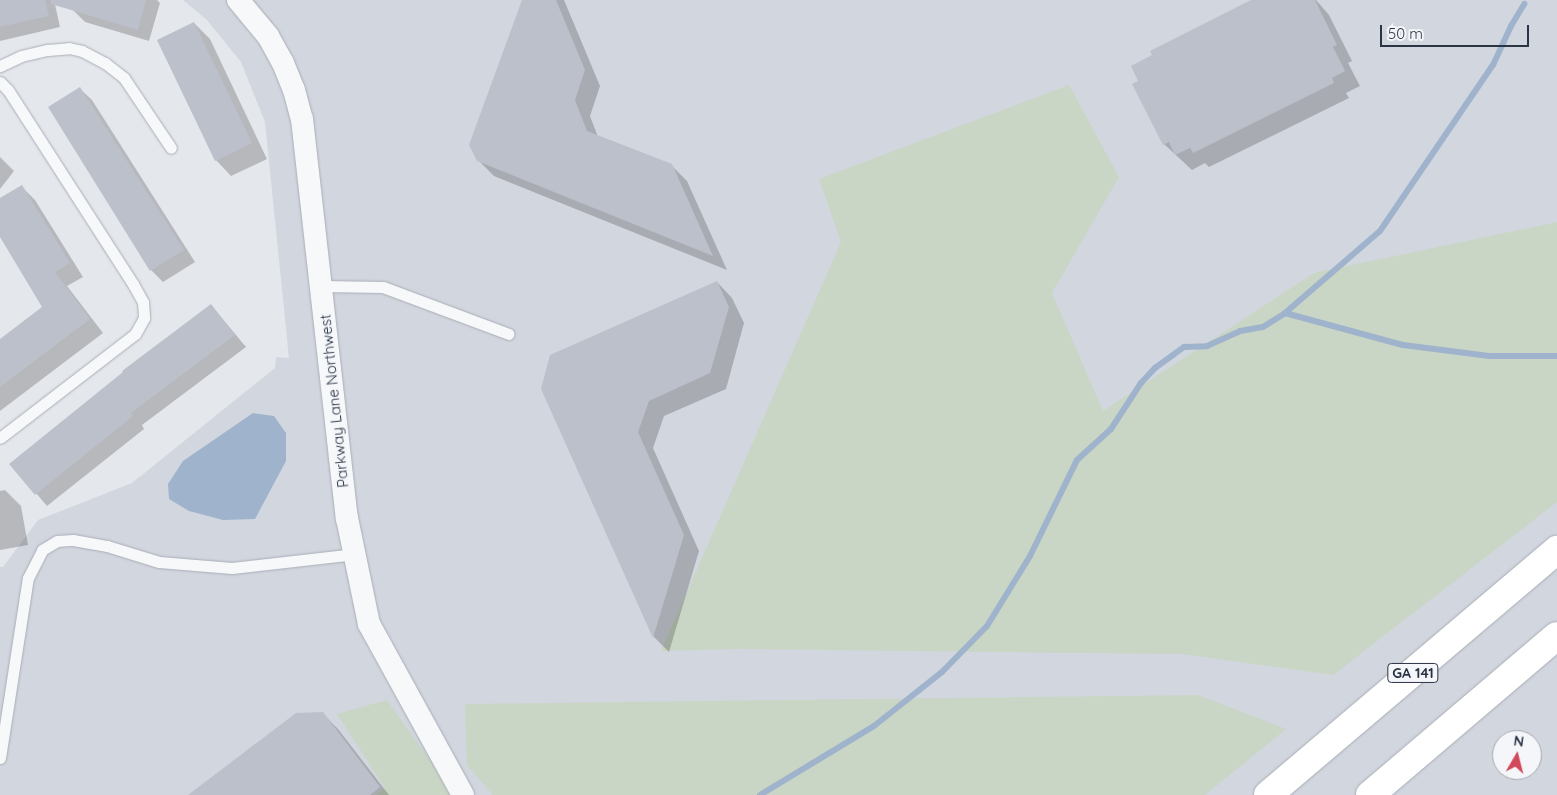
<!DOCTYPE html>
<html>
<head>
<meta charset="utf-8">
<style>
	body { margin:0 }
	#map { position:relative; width:1557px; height:795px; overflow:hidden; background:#e4e7ec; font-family:Quicksand,sans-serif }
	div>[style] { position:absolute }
	.built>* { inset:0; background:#d2d6de }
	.green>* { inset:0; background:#c9d6c5 }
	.water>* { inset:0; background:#9fb4cc }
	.shadow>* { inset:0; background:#0003 }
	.stream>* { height:6px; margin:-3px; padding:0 3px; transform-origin:3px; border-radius:3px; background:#9fb4cc }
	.building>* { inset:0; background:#bbc0ca }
	.roads { filter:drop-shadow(0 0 1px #a9aeb7) drop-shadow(0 0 1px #a9aeb7) }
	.service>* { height:11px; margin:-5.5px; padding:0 5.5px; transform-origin:5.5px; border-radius:5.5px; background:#f7f8fa }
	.minor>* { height:22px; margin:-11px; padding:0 11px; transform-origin:11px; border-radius:11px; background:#f7f8fa }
	.trunk>* { height:28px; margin:-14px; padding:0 14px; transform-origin:14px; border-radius:14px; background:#fff }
	span { translate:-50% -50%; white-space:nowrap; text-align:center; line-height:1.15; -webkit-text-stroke:4px #f4f6f9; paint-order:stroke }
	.shield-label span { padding:1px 4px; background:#f4f6f9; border:1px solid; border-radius:4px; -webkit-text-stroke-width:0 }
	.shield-label { font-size:14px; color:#2b3445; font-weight:700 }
	.street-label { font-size:15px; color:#2b3445 }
	.north { position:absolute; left:1492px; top:730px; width:50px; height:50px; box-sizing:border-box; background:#f4f6f9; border:1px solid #a4a8b1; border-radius:50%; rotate:8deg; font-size:14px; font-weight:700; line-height:20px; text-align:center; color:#2b3445 }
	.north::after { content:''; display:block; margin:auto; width:18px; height:22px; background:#d1495b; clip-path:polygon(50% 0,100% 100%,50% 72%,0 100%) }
	.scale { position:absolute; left:1380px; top:25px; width:149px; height:22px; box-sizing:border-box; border:2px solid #2b3445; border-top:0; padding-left:6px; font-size:15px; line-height:18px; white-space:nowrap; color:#2b3445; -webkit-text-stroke:4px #f4f6f9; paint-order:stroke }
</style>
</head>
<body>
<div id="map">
	<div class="built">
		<i style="clip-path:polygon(evenodd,183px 0,1557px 0,1557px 795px,0 795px,0 567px,3px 567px,38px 520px,132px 483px,275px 368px,276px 357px,289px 358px,265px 122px,241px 62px,207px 20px,183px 0,1502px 740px,1532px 740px,1532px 770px,1502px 770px,1502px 740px)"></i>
	</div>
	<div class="green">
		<i style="clip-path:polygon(1069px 85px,1119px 177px,1052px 293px,1103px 411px,1314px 273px,1557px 222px,1557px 502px,1333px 675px,1182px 654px,739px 649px,661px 651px,841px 242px,819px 179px)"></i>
		<i style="clip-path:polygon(1198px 695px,1286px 729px,1205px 795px,493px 795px,467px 765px,465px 704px)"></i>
		<i style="clip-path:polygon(387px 700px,455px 795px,376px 795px,385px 788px,337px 714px)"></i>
	</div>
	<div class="water">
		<i style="clip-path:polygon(253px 413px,274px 416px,286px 433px,286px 461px,255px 519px,223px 520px,189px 511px,169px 499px,168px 484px,183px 461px)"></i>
	</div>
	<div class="shadow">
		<i style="clip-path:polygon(0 0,54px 0,60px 27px,0 41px)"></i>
		<i style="clip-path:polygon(76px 0,157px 0,160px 3px,149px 41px,85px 22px,73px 10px)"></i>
		<i style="clip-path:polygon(523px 0,564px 0,600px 86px,590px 116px,598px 137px,671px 165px,687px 181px,727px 270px,494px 176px,478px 160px)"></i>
		<i style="clip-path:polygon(1254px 0,1316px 0,1329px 15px,1352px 61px,1348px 63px,1360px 86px,1346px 93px,1349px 98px,1209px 167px,1205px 163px,1192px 170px,1164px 144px)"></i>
		<i style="clip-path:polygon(194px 23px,210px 39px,267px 159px,231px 176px,216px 160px)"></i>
		<i style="clip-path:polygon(80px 89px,92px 100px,195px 262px,163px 282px,151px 270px)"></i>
		<i style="clip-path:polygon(0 157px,14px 171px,0 189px)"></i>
		<i style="clip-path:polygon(21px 186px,35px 200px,83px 277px,67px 286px,103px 333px,0 411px,0 340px,44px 307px,0 235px,0 199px)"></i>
		<i style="clip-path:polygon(717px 282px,732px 298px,744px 323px,726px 389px,664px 416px,653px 448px,699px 551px,669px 652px,654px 637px,543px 389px)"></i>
		<i style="clip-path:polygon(211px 305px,246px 347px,142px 425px,144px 429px,47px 506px,11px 464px)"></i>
		<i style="clip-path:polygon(5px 490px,21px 506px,28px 545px,0 550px,0 491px)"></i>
		<i style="clip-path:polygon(322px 713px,338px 729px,389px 795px,190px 795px)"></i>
	</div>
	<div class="stream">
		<i style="left:1285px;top:313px;width:122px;rotate:15.2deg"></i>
		<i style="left:1403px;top:345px;width:87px;rotate:7.3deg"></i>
		<i style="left:1489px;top:356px;width:68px"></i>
		<i style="left:760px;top:795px;width:133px;rotate:-31.2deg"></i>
		<i style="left:874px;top:726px;width:87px;rotate:-38.5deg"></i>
		<i style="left:942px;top:672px;width:64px;rotate:-45.6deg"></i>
		<i style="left:987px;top:626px;width:82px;rotate:-58.4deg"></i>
		<i style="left:1030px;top:556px;width:107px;rotate:-63.9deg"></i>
		<i style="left:1077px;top:460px;width:46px;rotate:-42.4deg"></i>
		<i style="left:1111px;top:429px;width:55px;rotate:-56.9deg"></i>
		<i style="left:1141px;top:383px;width:21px;rotate:-47deg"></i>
		<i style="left:1155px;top:368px;width:36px;rotate:-36deg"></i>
		<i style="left:1184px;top:347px;width:23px;rotate:-2deg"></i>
		<i style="left:1207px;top:346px;width:36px;rotate:-24deg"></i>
		<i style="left:1240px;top:331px;width:23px;rotate:-10deg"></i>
		<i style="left:1263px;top:327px;width:26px;rotate:-32deg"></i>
		<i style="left:1285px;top:313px;width:125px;rotate:-40.8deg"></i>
		<i style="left:1380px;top:231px;width:201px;rotate:-55.8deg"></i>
		<i style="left:1493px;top:65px;width:43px;rotate:-65.2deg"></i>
		<i style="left:1511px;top:26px;width:26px;rotate:-59deg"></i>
	</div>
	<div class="building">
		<i style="clip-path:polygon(0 0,45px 0,49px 16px,0 27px)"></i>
		<i style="clip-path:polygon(51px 0,146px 0,138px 30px,51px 4px)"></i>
		<i style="clip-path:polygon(522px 0,556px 0,585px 70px,575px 100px,587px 131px,672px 164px,713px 256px,477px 161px,469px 145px)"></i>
		<i style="clip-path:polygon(1251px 0,1315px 0,1337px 45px,1333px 47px,1345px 71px,1332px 78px,1334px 83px,1193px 153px,1190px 148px,1175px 155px,1169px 142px,1163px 145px,1132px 84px,1138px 81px,1131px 66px,1152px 55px,1150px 51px)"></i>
		<i style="clip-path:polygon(194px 22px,252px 143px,215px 161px,157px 40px)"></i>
		<i style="clip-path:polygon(80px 87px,184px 250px,150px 271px,48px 107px)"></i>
		<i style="clip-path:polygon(22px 185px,70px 263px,55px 272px,90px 319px,0 387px,0 339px,42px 307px,0 237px,0 198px)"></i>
		<i style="clip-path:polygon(717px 281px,729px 307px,710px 373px,649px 401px,638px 432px,684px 535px,653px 638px,541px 389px,550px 355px)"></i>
		<i style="clip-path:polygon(211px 304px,235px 335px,131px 413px,133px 416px,35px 495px,9px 464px,123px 372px,122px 371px)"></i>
		<i style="clip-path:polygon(323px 712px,380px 787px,370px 795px,188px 795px,296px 713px)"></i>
	</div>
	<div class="roads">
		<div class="service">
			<i style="left:0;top:66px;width:23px;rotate:-25deg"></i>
			<i style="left:21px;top:56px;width:28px;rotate:-13deg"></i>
			<i style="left:48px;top:50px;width:21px;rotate:-5deg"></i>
			<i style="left:69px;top:48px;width:13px;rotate:13deg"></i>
			<i style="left:82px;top:51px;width:26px;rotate:28deg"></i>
			<i style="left:105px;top:63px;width:24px;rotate:38deg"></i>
			<i style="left:124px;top:78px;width:84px;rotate:56.1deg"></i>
			<i style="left:0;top:82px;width:11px;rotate:45deg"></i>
			<i style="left:8px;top:90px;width:231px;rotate:57.2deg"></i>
			<i style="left:133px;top:284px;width:21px;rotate:61deg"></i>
			<i style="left:143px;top:302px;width:16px;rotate:86deg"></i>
			<i style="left:144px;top:318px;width:18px;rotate:119deg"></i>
			<i style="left:135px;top:334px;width:170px;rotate:142.4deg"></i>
			<i style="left:321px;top:286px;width:62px;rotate:0.9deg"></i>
			<i style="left:383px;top:287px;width:134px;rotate:20.5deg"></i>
			<i style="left:0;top:758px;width:182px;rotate:-81.2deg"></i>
			<i style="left:28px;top:578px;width:31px;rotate:-63deg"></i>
			<i style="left:42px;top:550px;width:17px;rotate:-31deg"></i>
			<i style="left:57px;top:541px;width:16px;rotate:-4deg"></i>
			<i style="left:73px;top:540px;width:35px;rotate:10deg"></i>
			<i style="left:107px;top:546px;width:54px;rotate:17.1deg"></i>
			<i style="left:159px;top:562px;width:73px;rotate:4.7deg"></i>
			<i style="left:232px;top:568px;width:124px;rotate:-6.5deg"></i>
		</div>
		<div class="minor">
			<i style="left:238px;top:0;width:47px;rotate:50.2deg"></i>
			<i style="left:268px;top:36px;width:31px;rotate:61deg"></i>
			<i style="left:283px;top:63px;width:29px;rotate:68deg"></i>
			<i style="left:294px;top:90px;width:30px;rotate:75deg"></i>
			<i style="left:302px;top:119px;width:402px;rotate:83.6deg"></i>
			<i style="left:347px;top:518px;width:108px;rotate:78.3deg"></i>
			<i style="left:369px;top:624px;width:195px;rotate:61.2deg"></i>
		</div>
		<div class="trunk">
			<i style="left:1268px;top:795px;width:379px;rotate:-40.3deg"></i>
			<i style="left:1370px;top:795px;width:245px;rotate:-40.4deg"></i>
		</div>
	</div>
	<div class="shield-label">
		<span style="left:1413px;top:673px">GA 141</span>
	</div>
	<div class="street-label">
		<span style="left:334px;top:401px;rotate:-96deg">Parkway Lane Northwest</span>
	</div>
	<div class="north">N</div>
	<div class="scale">50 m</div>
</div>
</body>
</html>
